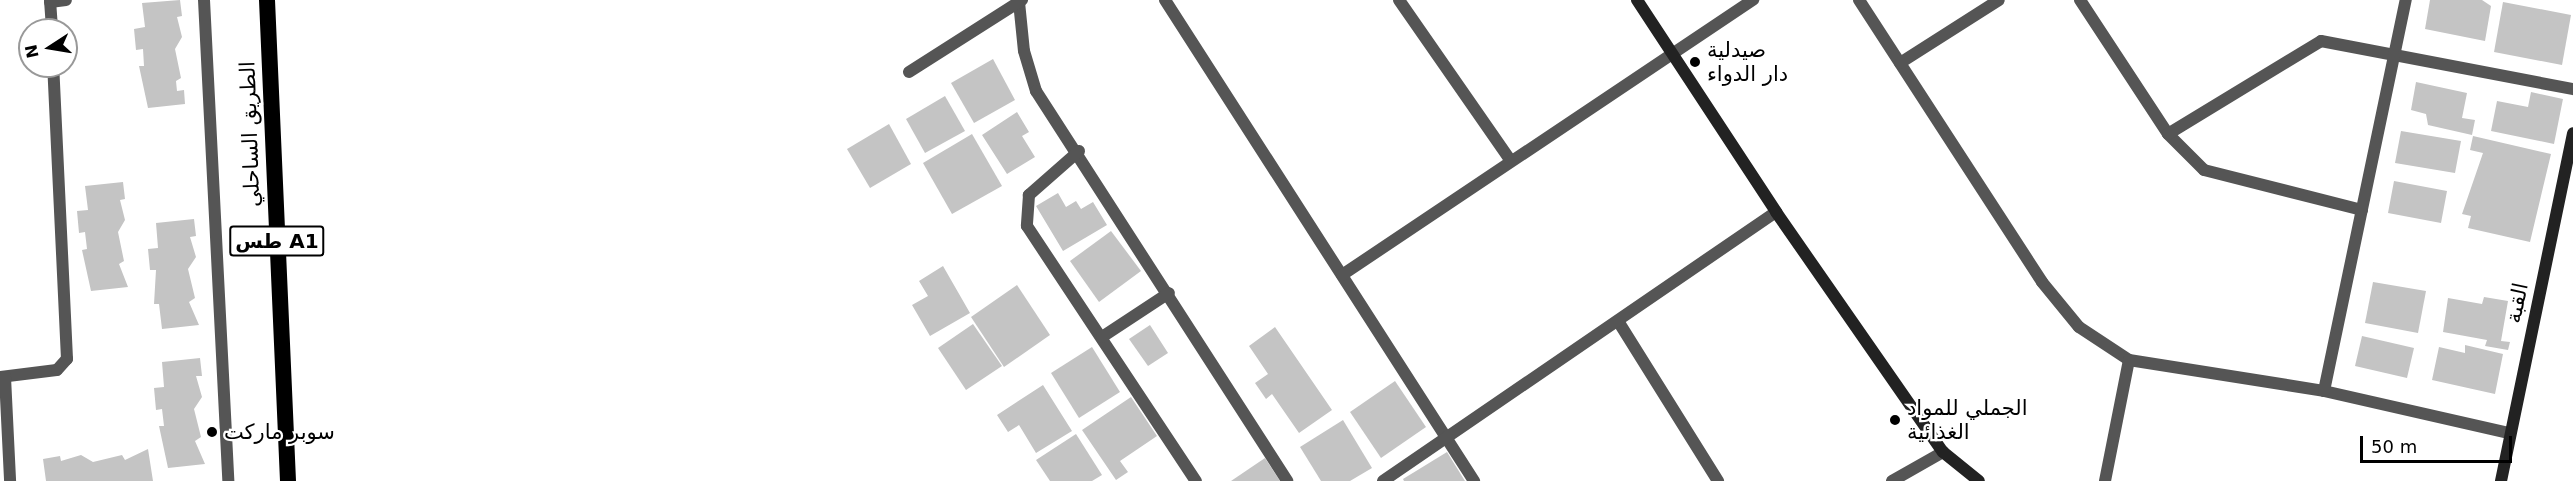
<!DOCTYPE html>
<html>
<head>
<meta charset="utf-8">
<style>
	body { margin:0 }
	#map { position:relative; width:2573px; height:481px; overflow:hidden; background:#fff; font-family:"DejaVu Sans","Noto Sans Arabic",sans-serif }
	div>[style] { position:absolute }
	.building>* { inset:0; background:#c4c4c4 }
	.minor>* { height:12px; margin:-6px; padding:0 6px; transform-origin:6px; border-radius:6px; background:#555 }
	.secondary>* { height:12px; margin:-6px; padding:0 6px; transform-origin:6px; border-radius:6px; background:#222 }
	.trunk>* { height:16px; margin:-8px; padding:0 8px; transform-origin:8px; border-radius:8px; background:#000 }
	.dots>* { width:16px; height:16px; translate:-50% -50%; box-sizing:border-box; border:3px solid #fff; border-radius:50% }
	span { translate:-50% -50%; white-space:nowrap; text-align:center; line-height:1.15; -webkit-text-stroke:4.5px #fff; paint-order:stroke }
	.shield-label span { padding:2px 4px; background:#fff; border:2px solid; border-radius:4px; -webkit-text-stroke-width:0 }
	.shield-label { font-size:20px; color:#000; font-weight:700 }
	.poi-label { font-size:21px; color:#000 }
	.left { translate:0 -50%; text-align:left }
	.street-label { font-size:21px; color:#000 }
	.north { position:absolute; left:18px; top:18px; width:60px; height:60px; box-sizing:border-box; background:#fff; border:2px solid #999; border-radius:50%; rotate:258deg; font-size:16px; font-weight:700; line-height:24px; text-align:center; color:#000 }
	.north::after { content:''; display:block; margin:auto; width:21px; height:27px; background:#000; clip-path:polygon(50% 0,100% 100%,50% 72%,0 100%) }
	.scale { position:absolute; left:2360px; top:436px; width:152px; height:27px; box-sizing:border-box; border:3px solid #000; border-top:0; padding-left:8px; font-size:18px; line-height:21px; white-space:nowrap; color:#000; -webkit-text-stroke:4px #fff; paint-order:stroke }
</style>
</head>
<body>
<div id="map">
	<div class="building">
		<i style="clip-path:polygon(180px 0,182px 16px,177px 17px,182px 37px,175px 49px,181px 78px,176px 81px,177px 91px,184px 90px,185px 104px,148px 108px,139px 66px,144px 66px,143px 49px,136px 50px,134px 29px,145px 27px,142px 3px)"></i>
		<i style="clip-path:polygon(2430px 0,2482px 0,2491px 6px,2485px 41px,2425px 29px)"></i>
		<i style="clip-path:polygon(2503px 2px,2571px 15px,2562px 65px,2494px 52px)"></i>
		<i style="clip-path:polygon(993px 59px,1015px 100px,974px 123px,951px 83px)"></i>
		<i style="clip-path:polygon(2416px 82px,2467px 93px,2462px 118px,2475px 120px,2472px 135px,2428px 125px,2426px 114px,2411px 110px)"></i>
		<i style="clip-path:polygon(2531px 92px,2563px 99px,2554px 144px,2491px 131px,2497px 101px,2528px 107px)"></i>
		<i style="clip-path:polygon(945px 96px,965px 131px,925px 153px,906px 119px)"></i>
		<i style="clip-path:polygon(1017px 112px,1029px 132px,1022px 136px,1035px 157px,1007px 174px,982px 135px)"></i>
		<i style="clip-path:polygon(889px 124px,911px 164px,870px 188px,847px 149px)"></i>
		<i style="clip-path:polygon(2401px 131px,2461px 141px,2455px 173px,2395px 163px)"></i>
		<i style="clip-path:polygon(972px 134px,1002px 186px,952px 214px,923px 163px)"></i>
		<i style="clip-path:polygon(2473px 136px,2551px 154px,2530px 242px,2468px 228px,2471px 216px,2462px 214px,2483px 153px,2470px 150px)"></i>
		<i style="clip-path:polygon(2394px 181px,2447px 191px,2441px 223px,2388px 213px)"></i>
		<i style="clip-path:polygon(123px 182px,125px 199px,120px 200px,125px 220px,118px 232px,124px 261px,119px 264px,128px 287px,91px 291px,82px 250px,87px 249px,85px 232px,79px 233px,77px 211px,88px 210px,85px 186px)"></i>
		<i style="clip-path:polygon(1058px 193px,1066px 207px,1076px 201px,1081px 209px,1093px 202px,1107px 225px,1063px 251px,1036px 206px)"></i>
		<i style="clip-path:polygon(194px 219px,196px 236px,190px 237px,196px 257px,188px 269px,195px 298px,189px 302px,199px 325px,162px 329px,159px 304px,154px 304px,156px 270px,150px 270px,148px 249px,158px 248px,156px 223px)"></i>
		<i style="clip-path:polygon(1111px 231px,1141px 271px,1099px 302px,1070px 261px)"></i>
		<i style="clip-path:polygon(943px 266px,970px 313px,930px 336px,912px 305px,928px 296px,919px 281px)"></i>
		<i style="clip-path:polygon(2373px 282px,2426px 291px,2418px 333px,2365px 323px)"></i>
		<i style="clip-path:polygon(1017px 285px,1050px 335px,1004px 367px,971px 317px)"></i>
		<i style="clip-path:polygon(2484px 297px,2508px 301px,2501px 341px,2510px 342px,2508px 350px,2485px 346px,2487px 340px,2443px 332px,2448px 298px,2482px 304px)"></i>
		<i style="clip-path:polygon(973px 324px,1002px 366px,966px 390px,938px 348px)"></i>
		<i style="clip-path:polygon(1150px 325px,1168px 353px,1148px 366px,1129px 339px)"></i>
		<i style="clip-path:polygon(1275px 327px,1332px 410px,1299px 433px,1272px 394px,1266px 399px,1255px 383px,1268px 374px,1249px 346px)"></i>
		<i style="clip-path:polygon(2362px 336px,2414px 348px,2407px 378px,2355px 366px)"></i>
		<i style="clip-path:polygon(2465px 345px,2503px 354px,2495px 394px,2432px 380px,2439px 347px,2465px 353px)"></i>
		<i style="clip-path:polygon(1092px 347px,1120px 392px,1079px 418px,1051px 373px)"></i>
		<i style="clip-path:polygon(200px 358px,202px 376px,196px 376px,202px 397px,194px 409px,201px 437px,195px 441px,205px 464px,168px 468px,159px 426px,164px 426px,162px 409px,156px 410px,154px 388px,164px 387px,162px 362px)"></i>
		<i style="clip-path:polygon(1395px 381px,1426px 427px,1381px 458px,1350px 412px)"></i>
		<i style="clip-path:polygon(1043px 385px,1072px 431px,1036px 453px,1019px 425px,1008px 432px,997px 415px)"></i>
		<i style="clip-path:polygon(1131px 397px,1157px 436px,1120px 461px,1128px 472px,1116px 480px,1082px 430px)"></i>
		<i style="clip-path:polygon(1343px 420px,1372px 468px,1350px 481px,1321px 481px,1300px 447px)"></i>
		<i style="clip-path:polygon(1076px 434px,1102px 475px,1092px 481px,1050px 481px,1036px 460px)"></i>
		<i style="clip-path:polygon(148px 449px,153px 481px,46px 481px,43px 459px,60px 456px,61px 461px,81px 455px,93px 462px,122px 455px,125px 460px)"></i>
		<i style="clip-path:polygon(1447px 452px,1465px 481px,1404px 481px,1403px 479px)"></i>
		<i style="clip-path:polygon(1265px 458px,1280px 481px,1231px 481px)"></i>
	</div>
	<div class="minor">
		<i style="left:50px;top:0;width:30px;rotate:86deg"></i>
		<i style="left:204px;top:0;width:482px;rotate:87.1deg"></i>
		<i style="left:1165px;top:0;width:572px;rotate:57.28deg"></i>
		<i style="left:1399px;top:0;width:195px;rotate:55.2deg"></i>
		<i style="left:1859px;top:0;width:336px;rotate:57deg"></i>
		<i style="left:2042px;top:282px;width:58px;rotate:50.6deg"></i>
		<i style="left:2079px;top:327px;width:60px;rotate:33.4deg"></i>
		<i style="left:2129px;top:360px;width:197px;rotate:9deg"></i>
		<i style="left:2324px;top:391px;width:190px;rotate:12.8deg"></i>
		<i style="left:2080px;top:0;width:160px;rotate:56.7deg"></i>
		<i style="left:2168px;top:134px;width:51px;rotate:45deg"></i>
		<i style="left:2204px;top:170px;width:163px;rotate:14.2deg"></i>
		<i style="left:50px;top:2px;width:16px;rotate:-7deg"></i>
		<i style="left:1019px;top:2px;width:49px;rotate:84.2deg"></i>
		<i style="left:1024px;top:51px;width:42px;rotate:73.3deg"></i>
		<i style="left:1036px;top:91px;width:464px;rotate:57.2deg"></i>
		<i style="left:1900px;top:63px;width:117px;rotate:-32.5deg"></i>
		<i style="left:909px;top:72px;width:134px;rotate:-32.5deg"></i>
		<i style="left:2168px;top:134px;width:179px;rotate:-31.3deg"></i>
		<i style="left:2321px;top:41px;width:257px;rotate:10.8deg"></i>
		<i style="left:1079px;top:151px;width:67px;rotate:138.7deg"></i>
		<i style="left:1029px;top:195px;width:31px;rotate:94deg"></i>
		<i style="left:1027px;top:226px;width:306px;rotate:56.5deg"></i>
		<i style="left:1342px;top:275px;width:495px;rotate:-33.8deg"></i>
		<i style="left:1618px;top:321px;width:189px;rotate:58deg"></i>
		<i style="left:1102px;top:337px;width:80px;rotate:-33.3deg"></i>
		<i style="left:0;top:377px;width:57px;rotate:-7deg"></i>
		<i style="left:57px;top:370px;width:15px;rotate:-48deg"></i>
		<i style="left:67px;top:359px;width:293px;rotate:-92.7deg"></i>
		<i style="left:5px;top:377px;width:104px;rotate:87.2deg"></i>
		<i style="left:2324px;top:391px;width:400px;rotate:-78.2deg"></i>
		<i style="left:1383px;top:481px;width:476px;rotate:-34.4deg"></i>
		<i style="left:1892px;top:481px;width:59px;rotate:-29.6deg"></i>
		<i style="left:2105px;top:481px;width:123px;rotate:-78.8deg"></i>
	</div>
	<div class="secondary">
		<i style="left:1637px;top:0;width:254px;rotate:56.7deg"></i>
		<i style="left:1776px;top:212px;width:292px;rotate:55.2deg"></i>
		<i style="left:1943px;top:452px;width:46px;rotate:38.9deg"></i>
		<i style="left:2501px;top:481px;width:355px;rotate:-78.3deg"></i>
	</div>
	<div class="trunk">
		<i style="left:267px;top:0;width:481px;rotate:87.5deg"></i>
	</div>
	<div class="dots">
		<i style="left:1695px;top:62px;background:#000"></i>
		<i style="left:1895px;top:420px;background:#000"></i>
		<i style="left:212px;top:432px;background:#000"></i>
	</div>
	<div class="shield-label">
		<span style="left:277px;top:241px">طس A1</span>
	</div>
	<div class="poi-label">
		<span class="left" style="left:1707px;top:62px">صيدلية<br>دار الدواء</span>
		<span class="left" style="left:1907px;top:420px">الجملي للمواد<br>الغذائية</span>
		<span class="left" style="left:224px;top:432px">سوبر ماركت</span>
	</div>
	<div class="street-label">
		<span style="left:250px;top:134px;rotate:-92deg">الطريق الساحلي</span>
		<span style="left:2517px;top:303px;rotate:-78deg">القبة</span>
	</div>
	<div class="north">N</div>
	<div class="scale">50 m</div>
</div>
</body>
</html>
